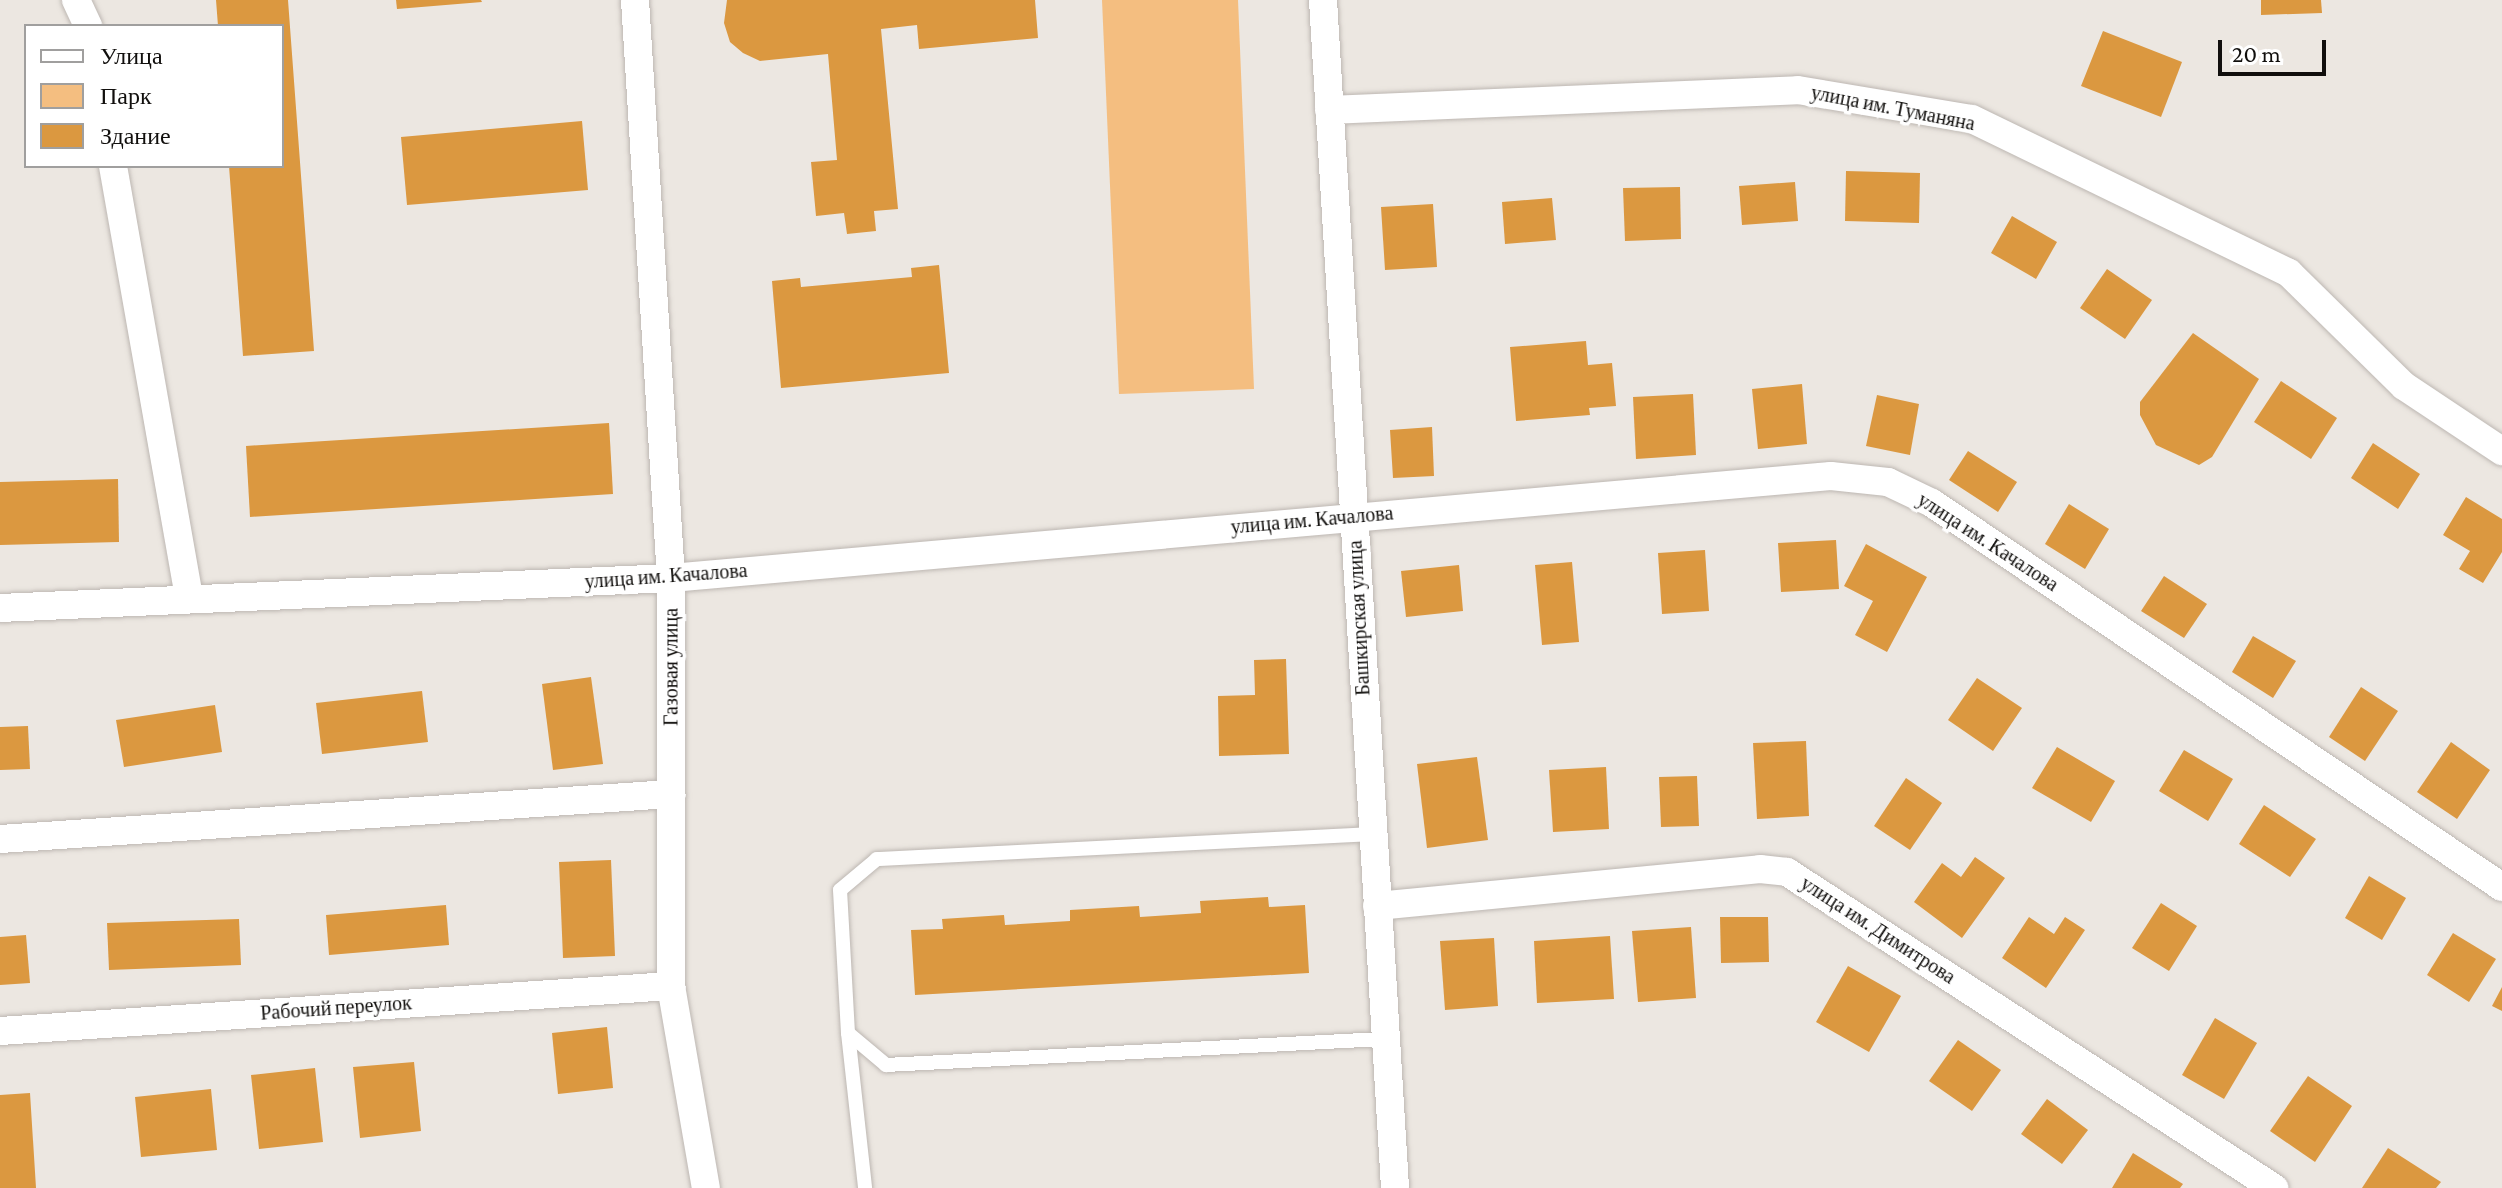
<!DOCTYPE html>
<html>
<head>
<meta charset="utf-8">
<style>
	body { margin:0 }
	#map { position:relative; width:2502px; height:1188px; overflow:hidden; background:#ece7e1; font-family:"Crimson Pro",serif }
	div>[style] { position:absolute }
	.green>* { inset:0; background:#f4be80 }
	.building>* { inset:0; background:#db9840 }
	.roads { filter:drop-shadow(0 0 2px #bdb7b2) drop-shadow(0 0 2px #bdb7b2) }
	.lane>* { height:14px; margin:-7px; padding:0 7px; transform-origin:7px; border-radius:7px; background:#fff }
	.street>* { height:28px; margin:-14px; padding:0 14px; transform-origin:14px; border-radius:14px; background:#fff }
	span { translate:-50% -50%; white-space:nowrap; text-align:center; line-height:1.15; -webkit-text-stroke:7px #fff; paint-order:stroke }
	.street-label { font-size:20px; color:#110f0d }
	.legend { position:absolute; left:24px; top:24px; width:260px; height:144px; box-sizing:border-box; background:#fff; border:2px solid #a09f9e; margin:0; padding:10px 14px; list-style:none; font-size:24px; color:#110f0d }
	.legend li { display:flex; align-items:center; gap:16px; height:40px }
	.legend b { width:40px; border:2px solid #a09f9e }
	.scale { position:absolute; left:2218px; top:40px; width:108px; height:36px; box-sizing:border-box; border:4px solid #110f0d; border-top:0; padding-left:10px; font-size:24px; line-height:28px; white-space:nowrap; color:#110f0d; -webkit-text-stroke:6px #fff; paint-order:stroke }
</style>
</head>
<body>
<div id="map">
	<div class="green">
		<i style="clip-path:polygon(1102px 0,1238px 0,1254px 389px,1119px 394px)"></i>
	</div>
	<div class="building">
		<i style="clip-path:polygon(216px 0,288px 0,314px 351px,243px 356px,229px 166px,282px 166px,282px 26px,218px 26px)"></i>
		<i style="clip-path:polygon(396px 0,481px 0,482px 2px,397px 9px)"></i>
		<i style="clip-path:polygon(727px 0,1035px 0,1038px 38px,919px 49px,917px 25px,881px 29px,898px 209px,874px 211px,876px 231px,847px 234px,844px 213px,816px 216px,811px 162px,837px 160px,828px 54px,760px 61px,743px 53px,730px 42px,724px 23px)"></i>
		<i style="clip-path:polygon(2261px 0,2321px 0,2322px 13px,2261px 15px)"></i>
		<i style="clip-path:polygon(2103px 31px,2182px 62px,2161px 117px,2081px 86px)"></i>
		<i style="clip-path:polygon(582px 121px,588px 190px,407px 205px,401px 137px)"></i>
		<i style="clip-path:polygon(1846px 171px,1920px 173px,1919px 223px,1845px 221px)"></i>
		<i style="clip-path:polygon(1795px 182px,1798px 221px,1742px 225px,1739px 186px)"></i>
		<i style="clip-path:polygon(1680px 187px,1681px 239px,1625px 241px,1623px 188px)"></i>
		<i style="clip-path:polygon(1552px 198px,1556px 240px,1505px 244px,1502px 202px)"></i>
		<i style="clip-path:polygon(1433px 204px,1437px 267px,1385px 270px,1381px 207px)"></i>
		<i style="clip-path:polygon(2012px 216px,2057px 242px,2036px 279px,1991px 253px)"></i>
		<i style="clip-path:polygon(939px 265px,949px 373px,781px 388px,772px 281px,800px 278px,801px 287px,912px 277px,911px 268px)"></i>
		<i style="clip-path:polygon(2107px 269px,2152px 300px,2125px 339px,2080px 308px)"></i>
		<i style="clip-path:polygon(2193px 333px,2259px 379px,2212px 457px,2199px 465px,2156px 445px,2140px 415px,2140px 402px)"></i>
		<i style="clip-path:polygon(1586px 341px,1588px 365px,1612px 363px,1616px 406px,1589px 408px,1590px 415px,1516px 421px,1510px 347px)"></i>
		<i style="clip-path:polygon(2281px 381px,2337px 418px,2311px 459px,2254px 422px)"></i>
		<i style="clip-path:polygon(1802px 384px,1807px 444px,1758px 449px,1752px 389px)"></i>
		<i style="clip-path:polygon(1693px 394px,1696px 455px,1636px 459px,1633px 397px)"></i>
		<i style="clip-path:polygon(1877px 395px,1919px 404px,1910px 455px,1866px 446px)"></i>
		<i style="clip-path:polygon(609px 423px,613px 494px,250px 517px,246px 446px)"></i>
		<i style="clip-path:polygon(1432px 427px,1434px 476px,1393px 478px,1390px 430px)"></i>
		<i style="clip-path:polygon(2373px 443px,2420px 474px,2398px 509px,2351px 478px)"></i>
		<i style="clip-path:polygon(1968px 451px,2017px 482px,1998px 512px,1949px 480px)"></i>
		<i style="clip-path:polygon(118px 479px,119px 542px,0 545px,0 482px)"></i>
		<i style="clip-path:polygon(2466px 497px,2502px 519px,2502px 552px,2483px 583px,2459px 569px,2470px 551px,2443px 535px)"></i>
		<i style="clip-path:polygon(2069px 504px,2109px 529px,2085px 569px,2045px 544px)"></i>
		<i style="clip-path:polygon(1836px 540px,1839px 589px,1781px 592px,1778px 543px)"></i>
		<i style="clip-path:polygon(1866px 544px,1927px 577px,1887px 652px,1855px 635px,1873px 601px,1844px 586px)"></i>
		<i style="clip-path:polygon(1705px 550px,1709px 611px,1662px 614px,1658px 553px)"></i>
		<i style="clip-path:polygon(1572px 562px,1579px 642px,1542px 645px,1535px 565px)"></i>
		<i style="clip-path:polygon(1459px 565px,1463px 611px,1406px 617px,1401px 571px)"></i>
		<i style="clip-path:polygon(2164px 576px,2207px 604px,2184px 638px,2141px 611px)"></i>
		<i style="clip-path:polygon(2253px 636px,2296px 661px,2273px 698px,2232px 672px)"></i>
		<i style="clip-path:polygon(1286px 659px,1289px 754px,1219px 756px,1218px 696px,1255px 695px,1254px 660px)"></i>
		<i style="clip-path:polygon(591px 677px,603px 764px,553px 770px,542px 684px)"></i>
		<i style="clip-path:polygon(1977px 678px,2022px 708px,1993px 751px,1948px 720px)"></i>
		<i style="clip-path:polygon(2361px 687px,2398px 711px,2365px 761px,2329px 737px)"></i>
		<i style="clip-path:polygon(422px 691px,428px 742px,322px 754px,316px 703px)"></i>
		<i style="clip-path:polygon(215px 705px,222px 752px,124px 767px,116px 720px)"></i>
		<i style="clip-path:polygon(28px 726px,30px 769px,0 770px,0 727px)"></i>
		<i style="clip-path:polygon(1806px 741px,1809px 816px,1757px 819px,1753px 743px)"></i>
		<i style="clip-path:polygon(2451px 742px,2490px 770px,2457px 819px,2417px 792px)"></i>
		<i style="clip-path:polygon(2057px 747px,2115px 781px,2091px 822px,2032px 788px)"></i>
		<i style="clip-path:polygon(2184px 750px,2233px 779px,2208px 821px,2159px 791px)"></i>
		<i style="clip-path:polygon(1477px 757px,1488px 840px,1427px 848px,1417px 764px)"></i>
		<i style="clip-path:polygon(1606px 767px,1609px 829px,1553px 832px,1549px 770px)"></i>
		<i style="clip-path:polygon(1697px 776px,1699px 826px,1661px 827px,1659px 777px)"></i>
		<i style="clip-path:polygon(1906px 778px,1942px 803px,1910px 850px,1874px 826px)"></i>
		<i style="clip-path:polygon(2264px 805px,2316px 839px,2290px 877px,2239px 844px)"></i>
		<i style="clip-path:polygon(1975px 857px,2005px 878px,1962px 938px,1914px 902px,1942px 863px,1961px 877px)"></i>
		<i style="clip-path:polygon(611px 860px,615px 956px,563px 958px,559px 862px)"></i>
		<i style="clip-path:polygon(2369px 876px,2406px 898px,2382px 940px,2345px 918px)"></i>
		<i style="clip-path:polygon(1268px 897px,1269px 907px,1305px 905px,1309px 973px,915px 995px,911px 930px,943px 929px,942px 919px,1004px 915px,1005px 925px,1070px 921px,1070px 910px,1139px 906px,1140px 917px,1201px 913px,1200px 901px)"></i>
		<i style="clip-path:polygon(2161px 903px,2197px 926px,2169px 971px,2132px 948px)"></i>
		<i style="clip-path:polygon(446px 905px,449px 945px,329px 955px,326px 915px)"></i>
		<i style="clip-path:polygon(1720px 917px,1768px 917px,1769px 962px,1721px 963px)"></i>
		<i style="clip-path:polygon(2029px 917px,2054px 934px,2065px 917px,2085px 930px,2046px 988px,2002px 958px)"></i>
		<i style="clip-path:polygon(239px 919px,241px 965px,109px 970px,107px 923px)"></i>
		<i style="clip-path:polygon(1691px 927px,1696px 998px,1638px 1002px,1632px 931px)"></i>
		<i style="clip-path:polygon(2453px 933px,2496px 959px,2469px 1002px,2427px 975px)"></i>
		<i style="clip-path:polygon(26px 935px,30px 983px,0 985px,0 937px)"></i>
		<i style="clip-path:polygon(1610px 936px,1614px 999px,1537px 1003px,1534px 941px)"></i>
		<i style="clip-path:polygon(1494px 938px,1498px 1006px,1445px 1010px,1440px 941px)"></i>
		<i style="clip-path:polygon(1848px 966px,1901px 996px,1869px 1052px,1816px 1022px)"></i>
		<i style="clip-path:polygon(2502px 987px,2502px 1011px,2492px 1006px)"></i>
		<i style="clip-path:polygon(2215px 1018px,2257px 1043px,2224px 1099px,2182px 1075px)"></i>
		<i style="clip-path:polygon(607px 1027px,613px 1088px,558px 1094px,552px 1033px)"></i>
		<i style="clip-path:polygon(1958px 1040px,2001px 1070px,1972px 1111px,1929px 1081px)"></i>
		<i style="clip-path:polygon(414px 1062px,421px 1131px,360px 1138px,353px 1067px)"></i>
		<i style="clip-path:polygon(315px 1068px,323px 1142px,259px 1149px,251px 1075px)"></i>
		<i style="clip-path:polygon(2308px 1076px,2352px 1106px,2315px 1162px,2270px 1131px)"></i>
		<i style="clip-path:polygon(211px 1089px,217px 1150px,141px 1157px,135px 1097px)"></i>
		<i style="clip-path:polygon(30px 1093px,36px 1188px,0 1188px,0 1095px)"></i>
		<i style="clip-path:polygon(2047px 1099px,2088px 1130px,2062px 1164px,2021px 1134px)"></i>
		<i style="clip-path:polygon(2388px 1148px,2441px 1182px,2436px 1188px,2362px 1188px)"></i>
		<i style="clip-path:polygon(2133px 1153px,2183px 1184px,2180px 1188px,2112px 1188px)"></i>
	</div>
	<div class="roads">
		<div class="lane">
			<i style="left:1371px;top:834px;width:495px;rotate:177.1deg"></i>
			<i style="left:877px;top:859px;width:48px;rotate:140deg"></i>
			<i style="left:840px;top:890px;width:143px;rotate:86.8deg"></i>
			<i style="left:848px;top:1033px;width:50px;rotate:40.1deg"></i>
			<i style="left:886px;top:1065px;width:500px;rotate:-3deg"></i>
			<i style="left:848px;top:1033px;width:156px;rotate:83.7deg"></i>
		</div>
		<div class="street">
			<i style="left:76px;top:0;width:29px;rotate:65deg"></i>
			<i style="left:635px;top:0;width:579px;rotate:86.44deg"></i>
			<i style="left:671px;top:578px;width:408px;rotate:90deg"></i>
			<i style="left:671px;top:986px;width:205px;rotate:80.2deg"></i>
			<i style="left:1323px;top:0;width:1190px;rotate:86.53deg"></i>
			<i style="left:1329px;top:110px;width:469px;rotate:-2.4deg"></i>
			<i style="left:1798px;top:90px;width:176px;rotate:9.5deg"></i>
			<i style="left:1972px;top:119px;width:352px;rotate:25.9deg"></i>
			<i style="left:2289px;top:273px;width:161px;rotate:44.5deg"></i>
			<i style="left:2404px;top:386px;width:118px;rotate:33.6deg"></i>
			<i style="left:113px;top:166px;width:438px;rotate:80deg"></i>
			<i style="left:0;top:608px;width:672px;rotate:-2.56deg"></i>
			<i style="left:671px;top:578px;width:1164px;rotate:-5.03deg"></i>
			<i style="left:1831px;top:476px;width:57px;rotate:6deg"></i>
			<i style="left:1888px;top:482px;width:49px;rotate:25.5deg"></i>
			<i style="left:1932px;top:503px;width:687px;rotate:33.97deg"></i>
			<i style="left:0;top:839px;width:673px;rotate:-3.84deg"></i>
			<i style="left:1377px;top:906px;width:385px;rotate:-5.5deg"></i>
			<i style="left:1760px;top:869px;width:27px;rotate:6deg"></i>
			<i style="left:1787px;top:872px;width:581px;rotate:32.98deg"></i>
			<i style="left:0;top:1031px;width:673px;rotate:-3.84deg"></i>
		</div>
	</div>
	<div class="street-label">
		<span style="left:1893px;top:108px;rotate:11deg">улица им. Туманяна</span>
		<span style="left:1312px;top:520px;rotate:-5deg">улица им. Качалова</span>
		<span style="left:1988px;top:542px;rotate:33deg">улица им. Качалова</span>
		<span style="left:666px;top:576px;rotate:-4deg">улица им. Качалова</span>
		<span style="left:1359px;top:618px;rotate:-93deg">Башкирская улица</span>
		<span style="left:671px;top:667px;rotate:-90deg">Газовая улица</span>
		<span style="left:1878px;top:930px;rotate:33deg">улица им. Димитрова</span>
		<span style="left:336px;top:1008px;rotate:-4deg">Рабочий переулок</span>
	</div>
	<ul class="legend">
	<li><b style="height:10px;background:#fff"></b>Улица</li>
	<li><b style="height:22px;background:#f4be80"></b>Парк</li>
	<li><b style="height:22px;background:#db9840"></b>Здание</li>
	</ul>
	<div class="scale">20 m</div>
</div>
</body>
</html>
